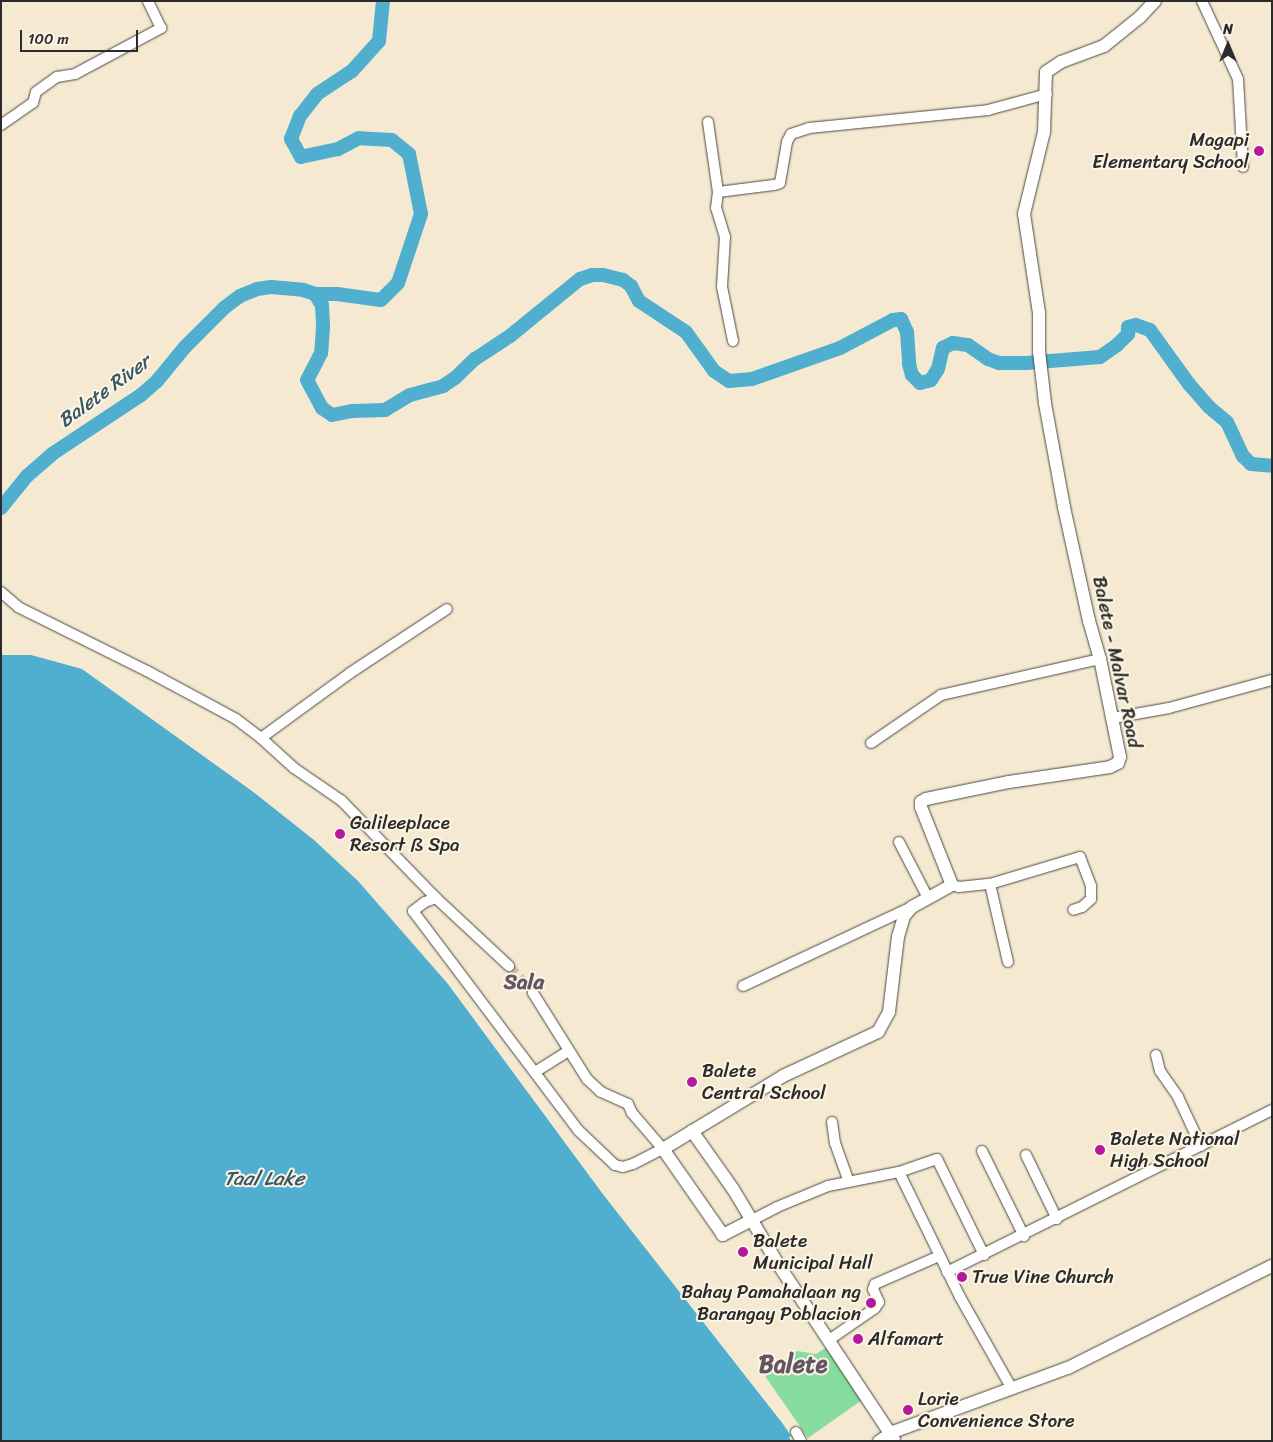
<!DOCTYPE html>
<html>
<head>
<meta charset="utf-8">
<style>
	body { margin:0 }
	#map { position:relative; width:1273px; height:1442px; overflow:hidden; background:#f5ead1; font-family:Sriracha,sans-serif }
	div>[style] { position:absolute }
	.green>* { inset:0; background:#87dc9f }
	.water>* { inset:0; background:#50aece }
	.river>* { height:14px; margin:-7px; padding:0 7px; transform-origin:7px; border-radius:7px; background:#50aece }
	.minor-tunnel>* { height:10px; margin-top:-5px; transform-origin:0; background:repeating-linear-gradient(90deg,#cdc4b0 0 10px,transparent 0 15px) }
	.roads { filter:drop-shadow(0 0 1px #494844) drop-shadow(0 0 1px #494844) }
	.minor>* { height:10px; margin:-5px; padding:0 5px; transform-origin:5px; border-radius:5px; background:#fff }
	.major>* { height:12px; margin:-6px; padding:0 6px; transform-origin:6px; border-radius:6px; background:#fff }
	.dots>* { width:14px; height:14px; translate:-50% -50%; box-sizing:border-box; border:2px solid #fcf5e5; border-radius:50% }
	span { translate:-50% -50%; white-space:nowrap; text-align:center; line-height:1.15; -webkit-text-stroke:4px #fcf5e5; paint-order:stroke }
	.poi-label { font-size:19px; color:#2b2b2b }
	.right { translate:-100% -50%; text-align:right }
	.left { translate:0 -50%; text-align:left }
	.street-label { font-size:19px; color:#2b2b2b }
	.water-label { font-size:20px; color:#385964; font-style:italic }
	.quarter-label { font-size:21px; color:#645564; font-weight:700 }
	.district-label { font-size:24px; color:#645564; font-weight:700 }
	.frame { position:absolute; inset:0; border:2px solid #2b2b2b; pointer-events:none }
	.north { position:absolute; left:1203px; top:20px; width:50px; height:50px; -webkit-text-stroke:4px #fcf5e5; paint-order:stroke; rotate:0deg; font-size:14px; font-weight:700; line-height:20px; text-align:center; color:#2b2b2b }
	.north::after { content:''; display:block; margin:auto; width:18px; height:22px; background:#2b2b2b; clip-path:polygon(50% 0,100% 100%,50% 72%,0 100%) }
	.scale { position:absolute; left:20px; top:30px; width:118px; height:22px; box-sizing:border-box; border:2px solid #2b2b2b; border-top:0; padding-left:6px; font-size:15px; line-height:18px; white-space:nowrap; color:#2b2b2b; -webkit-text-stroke:4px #fcf5e5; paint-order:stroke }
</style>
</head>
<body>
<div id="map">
	<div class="green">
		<i style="clip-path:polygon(827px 1347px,862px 1400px,808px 1438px,765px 1376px,797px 1351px,816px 1354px)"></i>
	</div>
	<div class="water">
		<i style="clip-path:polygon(1px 655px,31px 655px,82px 669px,252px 791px,314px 840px,358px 881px,448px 984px,602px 1193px,783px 1424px,791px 1436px,789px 1437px,791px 1441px,1px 1441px)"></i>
	</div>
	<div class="river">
		<i style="left:315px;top:294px;width:13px;rotate:58deg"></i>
		<i style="left:322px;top:305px;width:22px;rotate:87deg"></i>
		<i style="left:323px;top:327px;width:26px;rotate:94deg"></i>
		<i style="left:321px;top:353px;width:30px;rotate:117deg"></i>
		<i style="left:307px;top:380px;width:32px;rotate:62deg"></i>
		<i style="left:322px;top:408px;width:12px;rotate:35deg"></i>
		<i style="left:332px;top:415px;width:21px;rotate:-11deg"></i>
		<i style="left:353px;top:411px;width:32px;rotate:-2deg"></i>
		<i style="left:385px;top:410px;width:29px;rotate:-31deg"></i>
		<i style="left:410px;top:395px;width:34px;rotate:-15deg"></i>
		<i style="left:443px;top:386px;width:14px;rotate:-34deg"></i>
		<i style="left:455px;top:378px;width:28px;rotate:-44deg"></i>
		<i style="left:475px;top:359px;width:42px;rotate:-33.3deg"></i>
		<i style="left:510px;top:336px;width:90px;rotate:-39.2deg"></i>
		<i style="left:580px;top:279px;width:13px;rotate:-18deg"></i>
		<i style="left:592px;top:275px;width:11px"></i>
		<i style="left:603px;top:275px;width:21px;rotate:14deg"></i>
		<i style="left:623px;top:280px;width:10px;rotate:37deg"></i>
		<i style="left:631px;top:286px;width:17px;rotate:62deg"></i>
		<i style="left:639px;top:301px;width:56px;rotate:33.4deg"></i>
		<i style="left:686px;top:332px;width:48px;rotate:54.3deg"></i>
		<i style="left:714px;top:371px;width:18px;rotate:34deg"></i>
		<i style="left:729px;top:381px;width:23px;rotate:-5deg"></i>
		<i style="left:752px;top:379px;width:93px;rotate:-19.4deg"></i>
		<i style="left:840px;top:348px;width:60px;rotate:-27.8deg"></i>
		<i style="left:893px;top:320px;width:8px;rotate:-7deg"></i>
		<i style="left:901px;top:319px;width:14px;rotate:65deg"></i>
		<i style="left:907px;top:332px;width:32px;rotate:86deg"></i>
		<i style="left:909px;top:364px;width:11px;rotate:75deg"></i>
		<i style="left:912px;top:375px;width:11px;rotate:45deg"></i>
		<i style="left:920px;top:383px;width:11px;rotate:-15deg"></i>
		<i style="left:931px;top:380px;width:13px;rotate:-58deg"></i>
		<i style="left:938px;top:369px;width:22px;rotate:-77deg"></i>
		<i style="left:943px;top:348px;width:11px;rotate:-27deg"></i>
		<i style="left:953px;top:343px;width:15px;rotate:8deg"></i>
		<i style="left:968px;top:345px;width:24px;rotate:35deg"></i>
		<i style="left:988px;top:359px;width:12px;rotate:20deg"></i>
		<i style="left:999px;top:363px;width:27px"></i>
		<i style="left:1026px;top:363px;width:74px;rotate:-4.6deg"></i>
		<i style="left:1100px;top:357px;width:21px;rotate:-35deg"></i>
		<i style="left:1117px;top:345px;width:16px;rotate:-45deg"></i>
		<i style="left:1128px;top:334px;width:7px;rotate:-90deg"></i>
		<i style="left:1128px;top:327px;width:8px;rotate:-14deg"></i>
		<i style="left:1136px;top:325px;width:15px;rotate:20deg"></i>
		<i style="left:1150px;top:330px;width:67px;rotate:54.2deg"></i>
		<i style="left:1189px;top:384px;width:30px;rotate:49deg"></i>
		<i style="left:1209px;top:407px;width:23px;rotate:40deg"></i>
		<i style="left:1227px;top:422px;width:38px;rotate:65deg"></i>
		<i style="left:1243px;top:456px;width:11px;rotate:45deg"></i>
		<i style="left:1251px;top:464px;width:21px;rotate:5deg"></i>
		<i style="left:1px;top:508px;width:41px;rotate:-50.9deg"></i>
		<i style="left:27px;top:476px;width:33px;rotate:-41deg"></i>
		<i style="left:52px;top:454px;width:107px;rotate:-33.5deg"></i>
		<i style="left:141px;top:395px;width:21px;rotate:-41deg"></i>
		<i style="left:157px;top:381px;width:44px;rotate:-50.5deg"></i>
		<i style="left:185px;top:347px;width:55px;rotate:-45deg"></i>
		<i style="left:224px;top:308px;width:20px;rotate:-37deg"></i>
		<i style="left:240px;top:296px;width:18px;rotate:-22deg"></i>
		<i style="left:257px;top:289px;width:14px;rotate:-8deg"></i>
		<i style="left:271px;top:287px;width:32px;rotate:5deg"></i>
		<i style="left:303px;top:290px;width:13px;rotate:18deg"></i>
		<i style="left:315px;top:294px;width:22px"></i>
		<i style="left:337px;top:294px;width:44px;rotate:7.8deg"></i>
		<i style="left:381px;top:300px;width:24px;rotate:-45deg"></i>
		<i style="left:398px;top:283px;width:73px;rotate:-71.6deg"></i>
		<i style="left:421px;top:214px;width:61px;rotate:-101.3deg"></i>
		<i style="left:409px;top:154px;width:22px;rotate:-141deg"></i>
		<i style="left:392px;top:140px;width:33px;rotate:-177deg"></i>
		<i style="left:359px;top:138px;width:24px;rotate:152deg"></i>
		<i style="left:338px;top:149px;width:38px;rotate:168deg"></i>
		<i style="left:301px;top:157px;width:21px;rotate:-119deg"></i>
		<i style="left:291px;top:139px;width:25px;rotate:-69deg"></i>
		<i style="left:300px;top:116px;width:28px;rotate:-52deg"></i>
		<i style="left:317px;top:94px;width:42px;rotate:-33.3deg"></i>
		<i style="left:352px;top:71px;width:40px;rotate:-48deg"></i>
		<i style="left:379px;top:41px;width:40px;rotate:-84.3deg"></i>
	</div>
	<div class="minor-tunnel">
		<i style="left:509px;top:966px;width:36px;rotate:48deg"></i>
	</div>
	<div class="roads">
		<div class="minor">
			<i style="left:1202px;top:1px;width:86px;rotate:65.2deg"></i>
			<i style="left:1238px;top:79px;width:88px;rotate:86.7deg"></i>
			<i style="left:708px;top:122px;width:71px;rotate:81.9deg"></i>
			<i style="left:1px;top:125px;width:39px;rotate:-35deg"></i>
			<i style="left:33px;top:103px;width:11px;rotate:-75deg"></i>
			<i style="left:36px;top:92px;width:26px;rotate:-36deg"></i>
			<i style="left:57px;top:77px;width:18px;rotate:-9deg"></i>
			<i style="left:75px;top:74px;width:98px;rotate:-28.1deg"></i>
			<i style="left:161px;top:28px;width:30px;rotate:-116deg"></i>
			<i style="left:733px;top:341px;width:55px;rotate:-101.5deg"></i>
			<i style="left:722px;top:287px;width:50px;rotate:-86.6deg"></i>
			<i style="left:725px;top:237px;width:30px;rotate:-107deg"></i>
			<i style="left:716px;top:208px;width:16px;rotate:-83deg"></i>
			<i style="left:718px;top:192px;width:56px;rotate:-7.1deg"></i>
			<i style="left:774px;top:185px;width:6px;rotate:-18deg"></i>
			<i style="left:780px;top:183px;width:42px;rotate:-80.3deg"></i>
			<i style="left:787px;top:142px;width:9px;rotate:-63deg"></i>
			<i style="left:791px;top:134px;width:19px;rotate:-18deg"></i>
			<i style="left:809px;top:128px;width:180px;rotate:-5.7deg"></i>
			<i style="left:988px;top:110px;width:61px;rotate:-15.2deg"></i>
			<i style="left:1px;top:592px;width:23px;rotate:41deg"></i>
			<i style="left:18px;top:607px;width:144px;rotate:26.4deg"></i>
			<i style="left:147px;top:671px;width:101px;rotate:28.3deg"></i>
			<i style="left:236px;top:719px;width:31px;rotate:37deg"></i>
			<i style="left:261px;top:738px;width:45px;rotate:42.3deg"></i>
			<i style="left:294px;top:768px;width:58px;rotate:34.5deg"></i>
			<i style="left:342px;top:801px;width:135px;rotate:45.9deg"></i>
			<i style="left:436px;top:898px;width:100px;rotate:43deg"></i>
			<i style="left:1113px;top:718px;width:57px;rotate:-10.1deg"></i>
			<i style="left:1169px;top:708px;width:107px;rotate:-15.2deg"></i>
			<i style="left:261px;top:738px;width:110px;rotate:-36.1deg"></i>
			<i style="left:350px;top:673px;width:116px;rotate:-33.4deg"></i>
			<i style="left:871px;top:743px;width:85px;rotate:-34.4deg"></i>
			<i style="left:941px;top:695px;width:163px;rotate:-12.8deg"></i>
			<i style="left:899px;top:842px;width:63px;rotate:62.6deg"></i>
			<i style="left:990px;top:884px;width:94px;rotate:-16.7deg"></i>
			<i style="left:1080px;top:857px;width:31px;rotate:69deg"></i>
			<i style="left:1091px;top:886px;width:13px;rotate:90deg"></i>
			<i style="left:1091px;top:899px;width:12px;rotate:138deg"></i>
			<i style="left:1082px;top:907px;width:9px;rotate:162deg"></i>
			<i style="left:952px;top:885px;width:7px;rotate:16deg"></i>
			<i style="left:959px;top:887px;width:31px;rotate:-6deg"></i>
			<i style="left:990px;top:884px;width:80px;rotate:77deg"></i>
			<i style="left:436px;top:898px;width:12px;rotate:160deg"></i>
			<i style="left:425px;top:902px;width:15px;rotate:143deg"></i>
			<i style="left:413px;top:911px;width:274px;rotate:53deg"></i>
			<i style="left:578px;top:1130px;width:51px;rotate:43.4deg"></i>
			<i style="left:615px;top:1165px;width:8px;rotate:14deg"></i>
			<i style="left:623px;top:1167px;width:10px;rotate:-17deg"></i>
			<i style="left:633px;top:1164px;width:34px;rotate:-27deg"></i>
			<i style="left:663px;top:1149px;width:48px;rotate:-130.7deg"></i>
			<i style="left:632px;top:1113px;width:10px;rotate:-114deg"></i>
			<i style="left:628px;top:1104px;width:30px;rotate:-156deg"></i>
			<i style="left:601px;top:1092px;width:19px;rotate:-137deg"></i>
			<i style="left:587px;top:1079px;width:102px;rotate:-122.1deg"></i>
			<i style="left:743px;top:986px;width:187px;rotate:-25.1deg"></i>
			<i style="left:1156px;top:1055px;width:16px;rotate:76deg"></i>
			<i style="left:1160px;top:1071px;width:32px;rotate:55deg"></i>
			<i style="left:1178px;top:1097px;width:54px;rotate:64.9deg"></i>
			<i style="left:535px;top:1072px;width:40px;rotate:-32deg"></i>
			<i style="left:832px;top:1122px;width:21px;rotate:82deg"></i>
			<i style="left:835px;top:1143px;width:41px;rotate:70.3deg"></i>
			<i style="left:982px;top:1151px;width:95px;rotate:63.7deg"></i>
			<i style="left:1026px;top:1155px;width:71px;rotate:64.2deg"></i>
			<i style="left:899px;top:1172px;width:139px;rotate:64deg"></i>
			<i style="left:960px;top:1297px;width:106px;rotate:60.5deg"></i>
			<i style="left:752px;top:1220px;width:28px;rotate:-27deg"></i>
			<i style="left:777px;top:1207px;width:55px;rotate:-22.4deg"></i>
			<i style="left:828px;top:1186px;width:72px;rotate:-11.2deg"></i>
			<i style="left:899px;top:1172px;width:40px;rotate:-18.9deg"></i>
			<i style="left:937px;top:1159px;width:107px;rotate:63.9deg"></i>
			<i style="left:947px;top:1272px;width:363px;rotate:-26.5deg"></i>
			<i style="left:829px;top:1340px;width:56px;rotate:-34.8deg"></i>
			<i style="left:875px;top:1308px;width:7px;rotate:-56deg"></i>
			<i style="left:879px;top:1302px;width:14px;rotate:-115deg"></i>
			<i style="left:873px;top:1289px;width:5px;rotate:-68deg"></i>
			<i style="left:875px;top:1284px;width:70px;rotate:-23.6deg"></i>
			<i style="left:796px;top:1432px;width:10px;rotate:61deg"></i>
			<i style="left:878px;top:1441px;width:14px;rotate:-34deg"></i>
		</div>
		<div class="major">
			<i style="left:692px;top:1131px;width:71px;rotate:54.7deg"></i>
			<i style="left:733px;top:1189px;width:87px;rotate:59deg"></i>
			<i style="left:778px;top:1264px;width:210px;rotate:56.5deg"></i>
			<i style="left:752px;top:1220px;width:33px;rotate:153deg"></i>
			<i style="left:723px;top:1235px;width:105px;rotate:-124.9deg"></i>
			<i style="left:663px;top:1149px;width:140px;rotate:-31.3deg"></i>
			<i style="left:783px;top:1076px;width:105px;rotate:-24.9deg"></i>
			<i style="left:878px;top:1032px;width:23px;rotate:-61deg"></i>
			<i style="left:889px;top:1012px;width:76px;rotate:-83.2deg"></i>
			<i style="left:898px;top:937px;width:22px;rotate:-74deg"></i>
			<i style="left:904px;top:916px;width:12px;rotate:-48deg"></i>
			<i style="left:912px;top:907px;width:46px;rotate:-28.8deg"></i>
			<i style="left:952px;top:885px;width:84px;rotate:-111.7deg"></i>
			<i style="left:921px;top:807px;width:5px;rotate:-90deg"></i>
			<i style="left:921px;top:802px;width:6px;rotate:-31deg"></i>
			<i style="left:926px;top:799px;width:85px;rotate:-11.6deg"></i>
			<i style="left:1009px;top:782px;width:102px;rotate:-8.4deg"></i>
			<i style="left:1110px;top:767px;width:9px;rotate:-27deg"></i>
			<i style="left:1118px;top:763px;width:6px;rotate:-72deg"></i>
			<i style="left:1120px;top:757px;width:100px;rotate:-101.5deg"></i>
			<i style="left:1100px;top:659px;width:40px;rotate:-106deg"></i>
			<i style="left:1089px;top:621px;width:117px;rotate:-102.4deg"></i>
			<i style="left:1064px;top:507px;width:106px;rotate:-100.4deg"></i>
			<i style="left:1045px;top:403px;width:52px;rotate:-96.6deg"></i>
			<i style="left:1039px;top:351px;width:38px;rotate:-90deg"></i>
			<i style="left:1039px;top:313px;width:100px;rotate:-98.6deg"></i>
			<i style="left:1024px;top:214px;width:84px;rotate:-76.3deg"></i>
			<i style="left:1044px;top:132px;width:60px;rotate:-88.1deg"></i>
			<i style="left:1046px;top:72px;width:18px;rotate:-34deg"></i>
			<i style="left:1061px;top:62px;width:46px;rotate:-20.4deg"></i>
			<i style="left:1104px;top:46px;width:46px;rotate:-38.9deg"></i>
			<i style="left:1140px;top:17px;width:22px;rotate:-47deg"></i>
			<i style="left:890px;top:1433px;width:189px;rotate:-20.1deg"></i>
			<i style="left:1068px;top:1368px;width:228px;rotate:-26.6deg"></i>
		</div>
	</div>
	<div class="dots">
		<i style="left:1259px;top:151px;background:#b5179e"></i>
		<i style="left:340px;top:834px;background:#b5179e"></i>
		<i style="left:692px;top:1082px;background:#b5179e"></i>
		<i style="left:1100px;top:1150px;background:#b5179e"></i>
		<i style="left:743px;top:1252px;background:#b5179e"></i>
		<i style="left:962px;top:1277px;background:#b5179e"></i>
		<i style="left:871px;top:1303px;background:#b5179e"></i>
		<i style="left:858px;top:1339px;background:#b5179e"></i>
		<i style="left:908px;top:1410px;background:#b5179e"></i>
	</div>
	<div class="poi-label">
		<span class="right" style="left:1249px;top:151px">Magapi<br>Elementary School</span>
		<span class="left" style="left:350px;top:834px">Galileeplace<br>Resort ß Spa</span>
		<span class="left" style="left:702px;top:1082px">Balete<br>Central School</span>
		<span class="left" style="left:1110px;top:1150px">Balete National<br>High School</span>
		<span class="left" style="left:753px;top:1252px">Balete<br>Municipal Hall</span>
		<span class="left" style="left:972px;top:1277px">True Vine Church</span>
		<span class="right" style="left:861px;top:1303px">Bahay Pamahalaan ng<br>Barangay Poblacion</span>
		<span class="left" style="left:868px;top:1339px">Alfamart</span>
		<span class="left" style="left:918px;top:1410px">Lorie<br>Convenience Store</span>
	</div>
	<div class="street-label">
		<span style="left:1117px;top:662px;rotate:78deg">Balete - Malvar Road</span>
	</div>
	<div class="water-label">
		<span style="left:104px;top:391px;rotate:-36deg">Balete River</span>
		<span style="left:264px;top:1178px">Taal Lake</span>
	</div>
	<div class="quarter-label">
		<span style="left:524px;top:982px">Sala</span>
	</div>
	<div class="district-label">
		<span style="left:793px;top:1365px">Balete</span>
	</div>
	<div class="frame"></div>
	<div class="north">N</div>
	<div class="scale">100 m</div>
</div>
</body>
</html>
